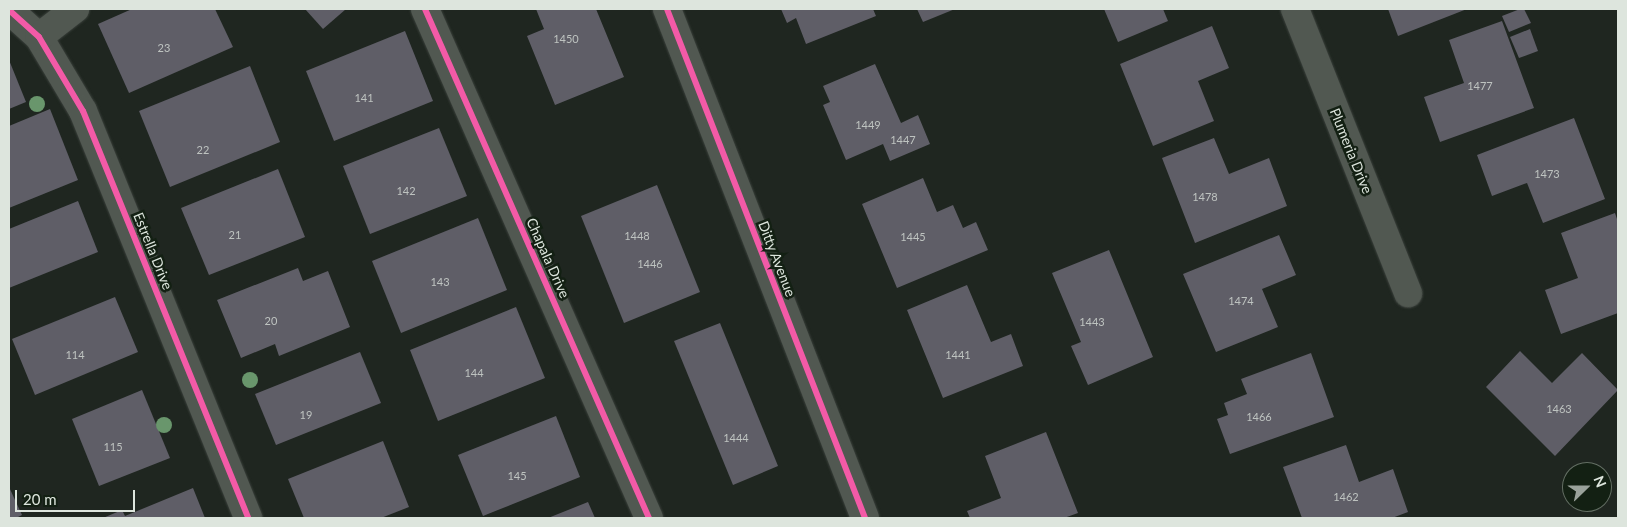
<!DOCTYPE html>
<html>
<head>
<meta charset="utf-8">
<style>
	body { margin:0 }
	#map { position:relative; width:1627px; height:527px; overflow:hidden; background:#1f2620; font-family:Lato,sans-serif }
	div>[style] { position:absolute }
	.building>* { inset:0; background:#5f5e67 }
	.roads { filter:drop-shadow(0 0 1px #3a403b) drop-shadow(0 0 1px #3a403b) }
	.minor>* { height:28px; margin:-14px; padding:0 14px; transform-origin:14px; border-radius:14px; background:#515851 }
	.cycleway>* { height:6px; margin:-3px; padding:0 3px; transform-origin:3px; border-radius:3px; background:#f35aa7 }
	.trees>* { width:16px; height:16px; margin:-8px; border-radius:50%; background:#69966c }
	span { translate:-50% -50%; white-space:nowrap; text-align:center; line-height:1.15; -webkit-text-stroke:5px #132013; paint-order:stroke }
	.number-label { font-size:11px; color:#bec3c0 }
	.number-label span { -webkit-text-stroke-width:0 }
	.street-label { font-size:14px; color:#dde5dd }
	.frame { position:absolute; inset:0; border:10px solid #dde5dd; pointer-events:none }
	.north { position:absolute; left:1562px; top:462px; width:50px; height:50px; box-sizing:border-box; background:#132013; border:1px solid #646f64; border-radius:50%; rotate:68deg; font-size:14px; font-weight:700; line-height:20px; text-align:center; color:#dde5dd }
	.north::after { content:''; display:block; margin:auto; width:18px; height:22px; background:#9aa29b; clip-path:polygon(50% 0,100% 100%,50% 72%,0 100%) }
	.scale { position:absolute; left:15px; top:490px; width:120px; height:22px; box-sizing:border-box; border:2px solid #dde5dd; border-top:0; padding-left:6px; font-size:15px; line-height:18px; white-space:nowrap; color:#dde5dd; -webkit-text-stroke:4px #132013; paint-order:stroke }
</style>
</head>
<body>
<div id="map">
	<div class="building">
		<i style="clip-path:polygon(132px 9px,215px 9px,233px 47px,129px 93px,98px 24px)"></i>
		<i style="clip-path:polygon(305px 9px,346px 9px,323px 29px)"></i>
		<i style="clip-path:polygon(536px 9px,596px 9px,624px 77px,555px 105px,527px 36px,544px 29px)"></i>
		<i style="clip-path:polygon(781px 9px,873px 9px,876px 16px,806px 44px,796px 18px,787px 23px)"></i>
		<i style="clip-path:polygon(917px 9px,955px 9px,923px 22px)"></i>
		<i style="clip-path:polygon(1104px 9px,1163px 9px,1168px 21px,1118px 42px)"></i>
		<i style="clip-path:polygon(1388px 9px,1467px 9px,1398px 36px)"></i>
		<i style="clip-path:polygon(1520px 9px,1524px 9px,1531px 23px,1509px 32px,1502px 16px)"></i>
		<i style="clip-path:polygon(1502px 21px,1534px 108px,1440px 142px,1424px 97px,1464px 83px,1449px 40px)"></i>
		<i style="clip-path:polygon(1212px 26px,1229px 68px,1198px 81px,1214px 121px,1153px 146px,1120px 64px)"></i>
		<i style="clip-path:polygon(1530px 29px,1538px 51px,1519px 58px,1510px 37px)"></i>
		<i style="clip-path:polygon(405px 31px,433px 101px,334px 141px,306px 71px)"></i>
		<i style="clip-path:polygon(9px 60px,26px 102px,9px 109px)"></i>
		<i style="clip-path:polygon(875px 64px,901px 123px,918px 115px,930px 144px,890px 161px,883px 144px,846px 160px,823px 105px,830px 102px,823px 86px)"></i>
		<i style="clip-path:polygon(250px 66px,280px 142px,170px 187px,139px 111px)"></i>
		<i style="clip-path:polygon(50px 109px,78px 180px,9px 208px,9px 126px)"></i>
		<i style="clip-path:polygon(1574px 118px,1605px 199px,1543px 223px,1527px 183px,1492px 196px,1477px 155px)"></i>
		<i style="clip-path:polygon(439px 128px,467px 196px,370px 234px,343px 166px)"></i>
		<i style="clip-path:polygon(1214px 138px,1229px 174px,1269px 158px,1287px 206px,1195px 243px,1162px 158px)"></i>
		<i style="clip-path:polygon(278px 169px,305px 237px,209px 275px,181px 208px)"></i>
		<i style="clip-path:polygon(923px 178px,937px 212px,953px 205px,963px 228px,976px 222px,988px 250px,897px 288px,862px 204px)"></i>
		<i style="clip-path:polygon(657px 185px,700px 292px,624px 323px,581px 216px)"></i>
		<i style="clip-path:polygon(78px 201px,98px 252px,9px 288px,9px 229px)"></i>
		<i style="clip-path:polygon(1615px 213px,1618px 222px,1618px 313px,1561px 334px,1545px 290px,1578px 278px,1561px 233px)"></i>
		<i style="clip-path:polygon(478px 218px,507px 290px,401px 333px,372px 261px)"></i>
		<i style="clip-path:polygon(1279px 235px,1296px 275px,1262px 289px,1278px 327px,1216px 352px,1183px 274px)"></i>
		<i style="clip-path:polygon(1109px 250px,1153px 357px,1088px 385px,1071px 346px,1081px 342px,1052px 273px)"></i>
		<i style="clip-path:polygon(298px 268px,303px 281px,328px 271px,350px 327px,279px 356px,275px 344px,241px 358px,217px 300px)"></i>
		<i style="clip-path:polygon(967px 285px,991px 342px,1011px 334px,1023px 366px,943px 398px,907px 310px)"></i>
		<i style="clip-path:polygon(115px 297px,138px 352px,35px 395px,12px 339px)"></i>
		<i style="clip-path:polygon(516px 307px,545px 378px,438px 421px,410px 350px)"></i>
		<i style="clip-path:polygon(720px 323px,778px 466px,733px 485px,674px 341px)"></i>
		<i style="clip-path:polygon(1520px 351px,1552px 383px,1582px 353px,1618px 390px,1555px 456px,1486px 387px)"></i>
		<i style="clip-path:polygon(360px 352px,381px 403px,276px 445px,255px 394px)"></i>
		<i style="clip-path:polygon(1311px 353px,1334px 417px,1230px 454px,1217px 419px,1228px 415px,1224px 403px,1247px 394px,1241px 379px)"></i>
		<i style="clip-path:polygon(142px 390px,170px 458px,99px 486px,72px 419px)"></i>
		<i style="clip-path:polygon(556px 416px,580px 477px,483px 516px,458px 455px)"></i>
		<i style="clip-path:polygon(1046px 432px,1078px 513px,1064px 518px,970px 518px,967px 511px,1001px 498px,985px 456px)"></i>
		<i style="clip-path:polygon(383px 441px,409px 507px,381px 518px,304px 518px,288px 479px)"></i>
		<i style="clip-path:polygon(1346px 445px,1359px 482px,1393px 469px,1408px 512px,1392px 518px,1302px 518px,1283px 467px)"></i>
		<i style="clip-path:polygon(9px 487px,22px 515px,16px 518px,9px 518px)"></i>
		<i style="clip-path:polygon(193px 488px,205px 518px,103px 518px,122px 510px,125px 516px)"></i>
		<i style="clip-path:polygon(588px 502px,595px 518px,548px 518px)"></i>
	</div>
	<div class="roads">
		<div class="minor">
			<i style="left:425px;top:9px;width:556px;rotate:66.25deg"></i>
			<i style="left:667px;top:9px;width:546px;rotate:68.74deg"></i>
			<i style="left:1295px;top:9px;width:306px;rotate:68.3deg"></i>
			<i style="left:9px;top:10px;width:40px;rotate:42deg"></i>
			<i style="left:39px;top:37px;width:86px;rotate:59.3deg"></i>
			<i style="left:83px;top:111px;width:439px;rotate:67.9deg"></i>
			<i style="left:39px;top:37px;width:46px;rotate:-37.9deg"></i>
		</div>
	</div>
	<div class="cycleway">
		<i style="left:425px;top:9px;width:556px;rotate:66.25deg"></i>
		<i style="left:667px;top:9px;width:546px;rotate:68.74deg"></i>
		<i style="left:9px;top:10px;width:40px;rotate:42deg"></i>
		<i style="left:39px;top:37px;width:86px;rotate:59.3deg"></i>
		<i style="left:83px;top:111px;width:439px;rotate:67.9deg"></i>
	</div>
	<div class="trees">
		<i style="left:37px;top:104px"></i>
		<i style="left:250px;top:380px"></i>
		<i style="left:164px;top:425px"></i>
	</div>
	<div class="number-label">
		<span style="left:566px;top:39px">1450</span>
		<span style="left:164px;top:48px">23</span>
		<span style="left:1480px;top:86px">1477</span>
		<span style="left:364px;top:98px">141</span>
		<span style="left:868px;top:125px">1449</span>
		<span style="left:903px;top:140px">1447</span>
		<span style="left:203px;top:150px">22</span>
		<span style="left:1547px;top:174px">1473</span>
		<span style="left:406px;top:191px">142</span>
		<span style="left:1205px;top:197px">1478</span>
		<span style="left:235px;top:235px">21</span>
		<span style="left:637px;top:236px">1448</span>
		<span style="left:913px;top:237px">1445</span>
		<span style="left:650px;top:264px">1446</span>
		<span style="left:440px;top:282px">143</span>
		<span style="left:1241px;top:301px">1474</span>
		<span style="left:271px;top:321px">20</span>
		<span style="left:1092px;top:322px">1443</span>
		<span style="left:75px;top:355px">114</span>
		<span style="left:958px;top:355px">1441</span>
		<span style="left:474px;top:373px">144</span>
		<span style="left:1559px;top:409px">1463</span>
		<span style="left:306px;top:415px">19</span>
		<span style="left:1259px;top:417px">1466</span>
		<span style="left:736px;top:438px">1444</span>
		<span style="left:113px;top:447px">115</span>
		<span style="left:517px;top:476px">145</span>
		<span style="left:1346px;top:497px">1462</span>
	</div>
	<div class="street-label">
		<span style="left:1351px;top:151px;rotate:68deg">Plumeria Drive</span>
		<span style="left:153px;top:251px;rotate:68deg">Estrella Drive</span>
		<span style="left:548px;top:258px;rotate:66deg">Chapala Drive</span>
		<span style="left:777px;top:259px;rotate:69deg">Ditty Avenue</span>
	</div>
	<div class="frame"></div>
	<div class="north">N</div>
	<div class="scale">20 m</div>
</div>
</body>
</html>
